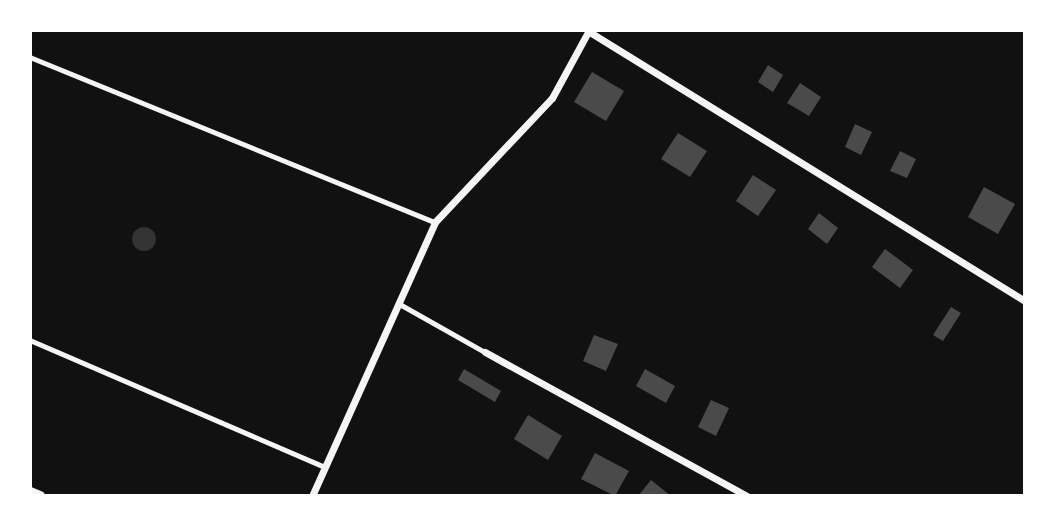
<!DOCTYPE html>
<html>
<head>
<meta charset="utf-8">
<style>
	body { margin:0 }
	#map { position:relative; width:1055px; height:526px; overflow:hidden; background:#111; font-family:"Roboto Serif",serif }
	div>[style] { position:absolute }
	.water>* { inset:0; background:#333 }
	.round { border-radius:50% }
	.building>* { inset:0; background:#4a4a4a }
	.service>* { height:4.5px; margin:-2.25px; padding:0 2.25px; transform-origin:2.25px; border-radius:2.25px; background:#f5f5f5 }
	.minor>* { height:7px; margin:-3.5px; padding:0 3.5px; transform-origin:3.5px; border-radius:3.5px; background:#f5f5f5 }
	.tertiary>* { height:10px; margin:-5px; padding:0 5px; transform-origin:5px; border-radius:5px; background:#f5f5f5 }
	span { translate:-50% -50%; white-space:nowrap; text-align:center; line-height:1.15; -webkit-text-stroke:7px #fff; paint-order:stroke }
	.frame { position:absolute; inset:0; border:32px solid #fff; pointer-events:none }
</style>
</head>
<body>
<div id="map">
	<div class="water">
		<i class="round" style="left:132px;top:227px;width:24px;height:24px"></i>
	</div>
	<div class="building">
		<i style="clip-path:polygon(768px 65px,783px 75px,773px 92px,758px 82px)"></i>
		<i style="clip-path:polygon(592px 72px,624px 91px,606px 121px,574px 102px)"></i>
		<i style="clip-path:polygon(800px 83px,821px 97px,809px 116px,787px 103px)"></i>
		<i style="clip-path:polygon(855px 124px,872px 132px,861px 155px,845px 147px)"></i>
		<i style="clip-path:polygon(678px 133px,707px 151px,690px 177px,661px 159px)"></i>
		<i style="clip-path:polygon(900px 151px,916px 159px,907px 178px,890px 171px)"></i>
		<i style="clip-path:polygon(753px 175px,776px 190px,758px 216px,736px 201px)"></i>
		<i style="clip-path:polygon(984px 187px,1015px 204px,998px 234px,968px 217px)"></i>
		<i style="clip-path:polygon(819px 213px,838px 228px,827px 244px,808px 229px)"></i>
		<i style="clip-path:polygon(885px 249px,913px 270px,900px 288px,872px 267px)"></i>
		<i style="clip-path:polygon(951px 307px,961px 313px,943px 341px,933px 335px)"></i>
		<i style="clip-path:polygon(594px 335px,618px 344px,606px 371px,583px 361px)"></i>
		<i style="clip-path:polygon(464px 369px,501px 391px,495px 402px,458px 380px)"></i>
		<i style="clip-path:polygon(645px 369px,675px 386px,666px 403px,636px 386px)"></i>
		<i style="clip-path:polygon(711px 400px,729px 408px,716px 436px,698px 427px)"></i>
		<i style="clip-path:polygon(528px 415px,562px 436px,548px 460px,514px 439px)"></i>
		<i style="clip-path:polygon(595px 453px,629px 471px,615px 496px,581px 479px)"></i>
		<i style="clip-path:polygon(651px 480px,671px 496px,638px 496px)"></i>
	</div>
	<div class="service">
		<i style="left:30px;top:57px;width:436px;rotate:22.2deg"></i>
		<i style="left:398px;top:303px;width:100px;rotate:29.4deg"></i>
		<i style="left:30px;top:340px;width:321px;rotate:23.3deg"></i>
	</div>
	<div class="minor">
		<i style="left:588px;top:31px;width:514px;rotate:31.71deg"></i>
		<i style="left:485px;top:352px;width:299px;rotate:28.8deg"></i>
		<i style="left:312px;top:496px;width:300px;rotate:-65.8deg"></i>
		<i style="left:435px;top:222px;width:170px;rotate:-46.7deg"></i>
		<i style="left:552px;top:98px;width:77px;rotate:-61.4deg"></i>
	</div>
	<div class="tertiary">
		<i style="left:30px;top:492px;width:11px;rotate:22deg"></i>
	</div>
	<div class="frame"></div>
</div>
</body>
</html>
